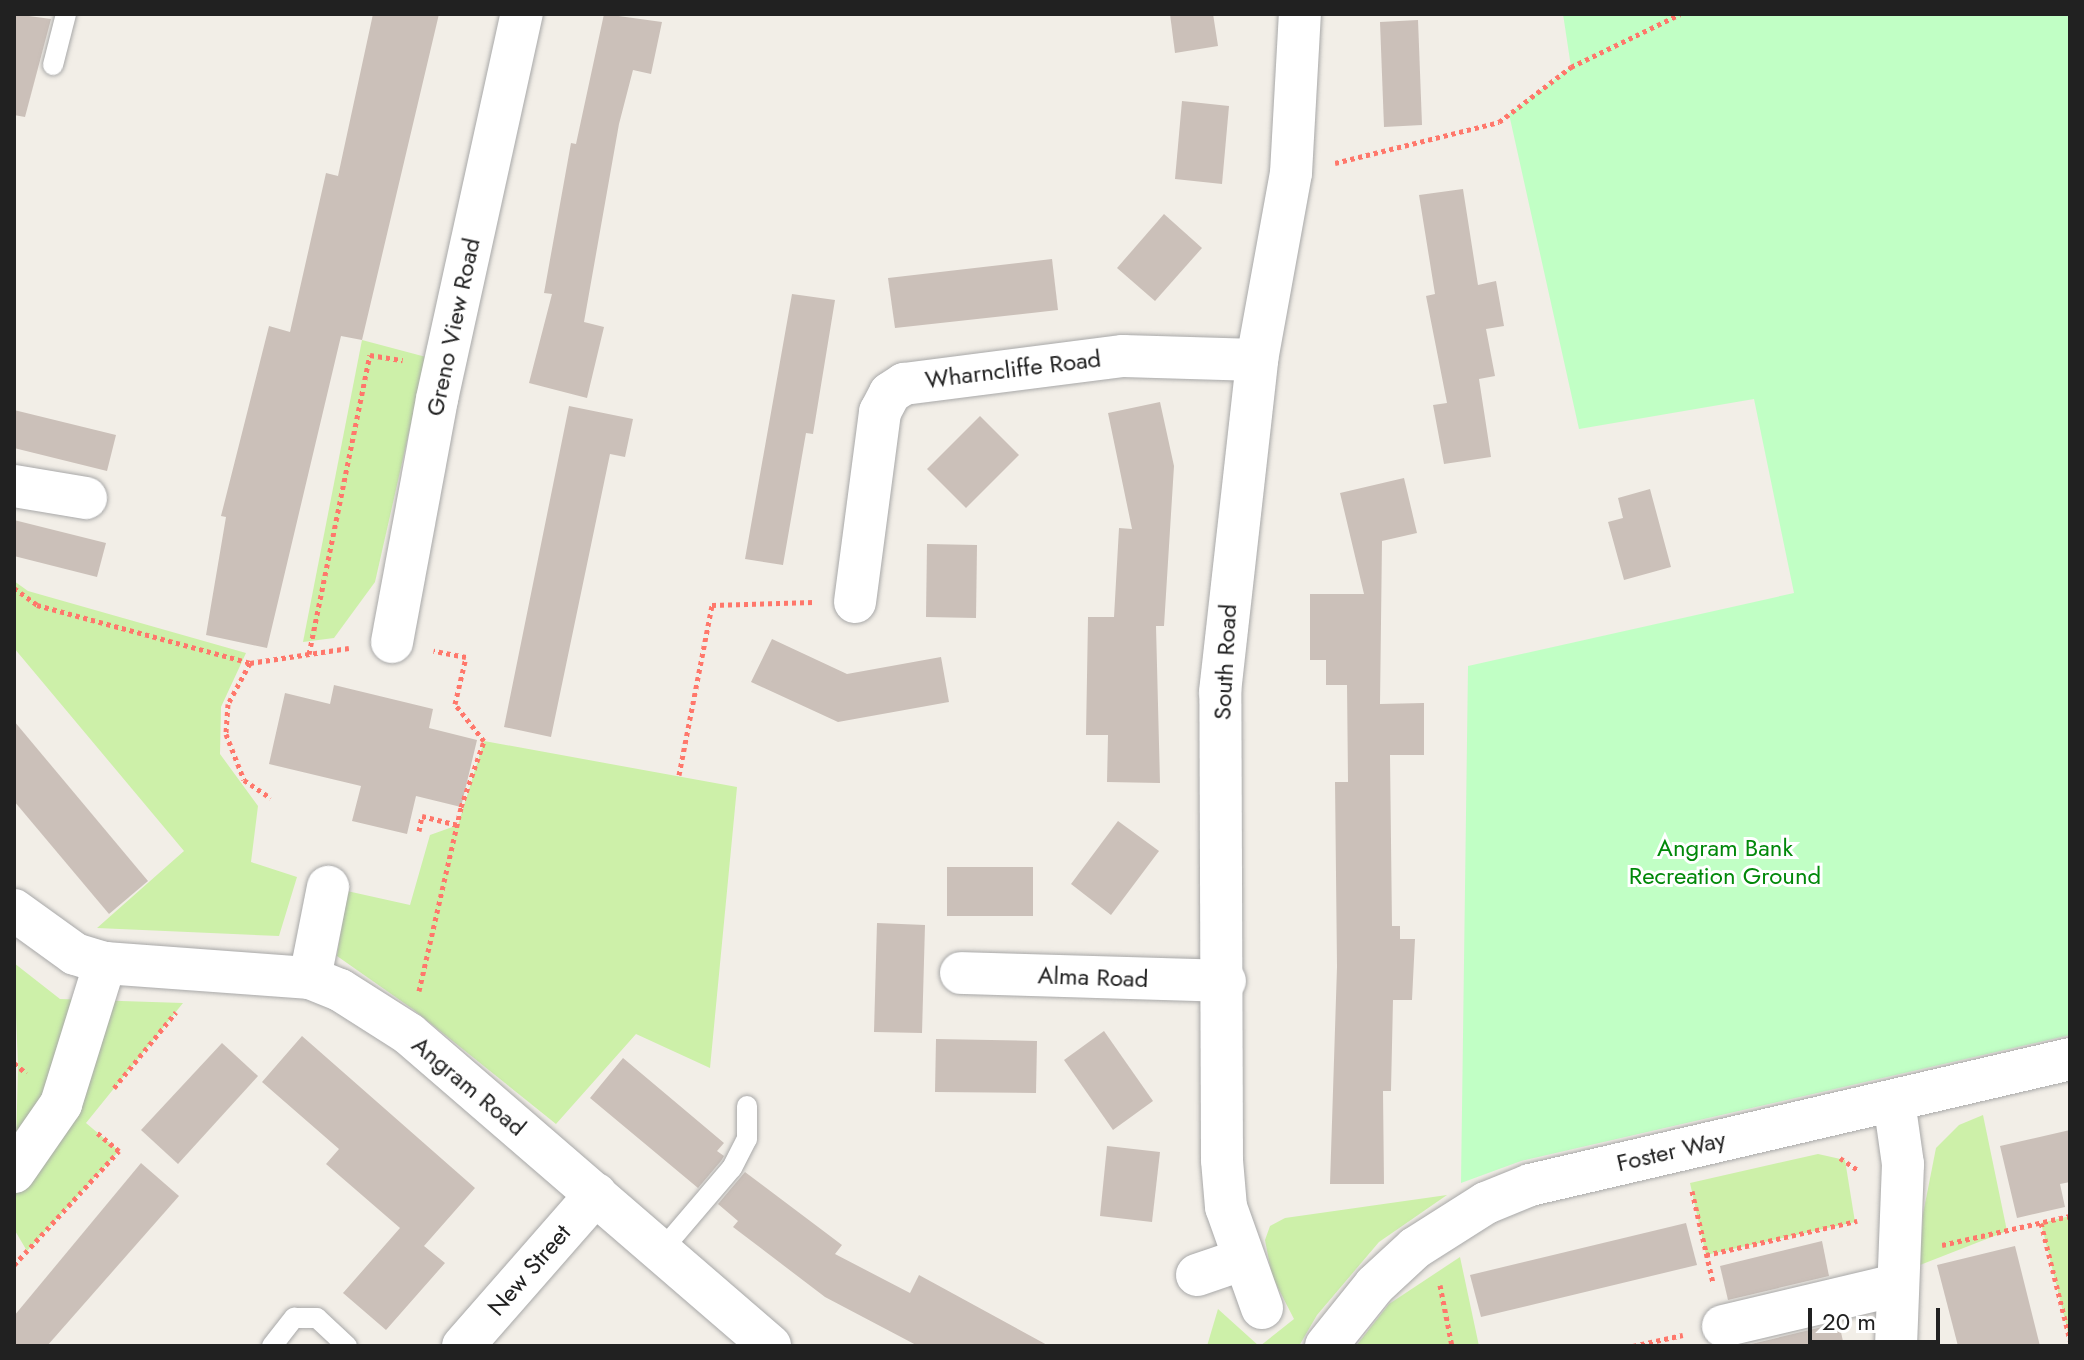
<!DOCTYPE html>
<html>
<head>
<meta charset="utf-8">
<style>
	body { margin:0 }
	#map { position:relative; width:2084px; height:1360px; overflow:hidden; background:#f2eee7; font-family:Jost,sans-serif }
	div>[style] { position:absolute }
	.grass>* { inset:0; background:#cdf0a9 }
	.park>* { inset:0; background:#c1ffc5 }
	.building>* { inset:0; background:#cbc0b9 }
	.path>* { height:5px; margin-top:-2.5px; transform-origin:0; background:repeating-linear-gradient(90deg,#ff776b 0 4px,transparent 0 8px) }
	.roads { filter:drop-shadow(0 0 2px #a8a8a8) drop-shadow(0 0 2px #a8a8a8) }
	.service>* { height:20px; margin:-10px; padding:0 10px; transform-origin:10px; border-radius:10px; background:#fff }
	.minor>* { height:42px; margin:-21px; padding:0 21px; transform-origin:21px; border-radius:21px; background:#fff }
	span { translate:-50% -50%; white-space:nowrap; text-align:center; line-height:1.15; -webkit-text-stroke:6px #fff; paint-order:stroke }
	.street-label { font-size:24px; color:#212121 }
	.park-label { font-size:24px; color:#018809 }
	.frame { position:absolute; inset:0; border:16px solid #212121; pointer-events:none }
	.scale { position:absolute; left:1808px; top:1308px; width:132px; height:36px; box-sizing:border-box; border:4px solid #212121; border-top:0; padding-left:10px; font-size:24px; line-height:28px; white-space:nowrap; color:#212121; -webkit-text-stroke:6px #fff; paint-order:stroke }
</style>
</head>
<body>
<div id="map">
	<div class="grass">
		<i style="clip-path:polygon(362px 340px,426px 357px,375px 582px,334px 638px,303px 642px)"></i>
		<i style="clip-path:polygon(14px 581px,28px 591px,246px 653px,221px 707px,220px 754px,258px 806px,251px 862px,297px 877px,279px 936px,97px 928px,184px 851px,14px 648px)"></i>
		<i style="clip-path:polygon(484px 741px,737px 787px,710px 1068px,636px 1034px,556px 1124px,414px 1010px,337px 956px,347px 891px,410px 905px,430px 835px,458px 825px)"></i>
		<i style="clip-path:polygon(14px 963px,60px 999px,183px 1003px,86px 1123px,119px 1151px,27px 1251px,14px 1229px,18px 1066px)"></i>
		<i style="clip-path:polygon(1983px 1115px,2007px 1231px,1920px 1265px,1923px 1214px,1936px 1148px,1959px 1125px)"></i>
		<i style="clip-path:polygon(1818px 1154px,1845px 1160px,1855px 1222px,1706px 1255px,1690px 1183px)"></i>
		<i style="clip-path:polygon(1447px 1195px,1379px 1242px,1317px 1315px,1299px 1346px,1260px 1346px,1294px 1319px,1272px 1276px,1265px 1240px,1270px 1226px,1285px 1218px)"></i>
		<i style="clip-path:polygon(2070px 1216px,2070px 1340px,2041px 1223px)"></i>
		<i style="clip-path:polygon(1460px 1257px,1479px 1346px,1356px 1346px,1389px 1304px)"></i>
		<i style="clip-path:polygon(1218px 1309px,1259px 1346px,1207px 1346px)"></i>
	</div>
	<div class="park">
		<i style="clip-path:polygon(1563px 14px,2070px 14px,2070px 1035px,1521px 1161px,1461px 1183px,1468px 666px,1794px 593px,1754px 399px,1579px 429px,1509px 114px,1571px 67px)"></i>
	</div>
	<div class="building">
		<i style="clip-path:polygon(14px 14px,51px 19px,25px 117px,14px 115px)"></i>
		<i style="clip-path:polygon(373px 14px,439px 14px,362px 340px,341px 336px,267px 648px,206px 635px,226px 517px,221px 516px,269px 326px,290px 332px,326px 173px,338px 176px)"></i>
		<i style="clip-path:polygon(604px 14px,662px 22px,651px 74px,633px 70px,619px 124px,584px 322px,604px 327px,587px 398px,529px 383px,552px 294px,544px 293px,571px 143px,576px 144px)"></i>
		<i style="clip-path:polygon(1170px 14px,1213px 14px,1218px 46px,1175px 53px)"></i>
		<i style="clip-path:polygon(1418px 20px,1422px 125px,1384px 127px,1380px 22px)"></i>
		<i style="clip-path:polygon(1182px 101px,1229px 106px,1222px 184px,1175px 179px)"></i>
		<i style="clip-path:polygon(1463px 189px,1478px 285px,1496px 281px,1504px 326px,1486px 329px,1495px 376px,1479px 379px,1491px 457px,1444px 464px,1433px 405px,1447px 403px,1426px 296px,1435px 294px,1419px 195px)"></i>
		<i style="clip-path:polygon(1164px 214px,1202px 248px,1155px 301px,1117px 268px)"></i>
		<i style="clip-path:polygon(1052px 259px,1058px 310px,895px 328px,888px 278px)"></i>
		<i style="clip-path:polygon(792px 294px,835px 300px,813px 434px,806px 433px,783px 565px,745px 559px)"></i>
		<i style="clip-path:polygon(1160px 402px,1174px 466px,1164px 626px,1156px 626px,1160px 783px,1107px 782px,1108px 735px,1086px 735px,1088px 617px,1114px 617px,1119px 528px,1132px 529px,1108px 413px)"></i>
		<i style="clip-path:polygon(569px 406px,633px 419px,625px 457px,610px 454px,551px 737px,504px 727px)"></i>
		<i style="clip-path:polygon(14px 410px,116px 435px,107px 471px,14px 448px)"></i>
		<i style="clip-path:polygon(980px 416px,1019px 455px,966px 508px,927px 469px)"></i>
		<i style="clip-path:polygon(1404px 478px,1417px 533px,1382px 541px,1380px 704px,1424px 703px,1424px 755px,1390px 755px,1392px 926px,1400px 926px,1400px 939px,1415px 939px,1412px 1000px,1393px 1000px,1391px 1091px,1383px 1091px,1384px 1184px,1330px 1184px,1337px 967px,1335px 782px,1348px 782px,1347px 685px,1326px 685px,1326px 660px,1310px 660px,1310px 594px,1364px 594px,1340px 493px)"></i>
		<i style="clip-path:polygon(1650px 489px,1671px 567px,1624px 580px,1608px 522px,1623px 518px,1618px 498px)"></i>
		<i style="clip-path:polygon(14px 520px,106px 543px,97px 577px,14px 556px)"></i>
		<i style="clip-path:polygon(927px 544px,977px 545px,976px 618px,926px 617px)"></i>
		<i style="clip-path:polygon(772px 639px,847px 674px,941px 657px,949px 702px,838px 722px,751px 682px)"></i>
		<i style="clip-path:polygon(334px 685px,433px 709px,429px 728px,477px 740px,461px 807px,416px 796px,407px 834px,352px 821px,361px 786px,269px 764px,285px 693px,330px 704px)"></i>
		<i style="clip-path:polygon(14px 721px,148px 881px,109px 914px,14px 801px)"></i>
		<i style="clip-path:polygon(1118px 821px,1159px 851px,1111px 915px,1071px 884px)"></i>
		<i style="clip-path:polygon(947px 867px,1033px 867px,1033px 916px,947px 916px)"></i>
		<i style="clip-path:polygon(877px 923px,925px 925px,922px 1033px,874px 1032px)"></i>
		<i style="clip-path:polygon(1104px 1031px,1153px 1101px,1113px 1130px,1064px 1060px)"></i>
		<i style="clip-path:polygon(302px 1036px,475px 1188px,424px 1246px,445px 1263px,386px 1330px,343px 1293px,400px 1228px,326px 1164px,339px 1149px,262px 1082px)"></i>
		<i style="clip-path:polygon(936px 1039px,1037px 1041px,1036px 1093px,935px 1092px)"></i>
		<i style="clip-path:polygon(222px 1043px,258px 1076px,178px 1164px,141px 1130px)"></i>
		<i style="clip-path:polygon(623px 1058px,724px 1143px,717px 1151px,724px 1156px,721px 1161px,698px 1188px,590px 1098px)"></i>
		<i style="clip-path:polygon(2070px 1130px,2070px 1182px,2060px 1184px,2065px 1207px,2017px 1218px,2000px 1146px)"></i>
		<i style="clip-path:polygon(1107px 1146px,1160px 1152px,1152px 1222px,1100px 1216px)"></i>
		<i style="clip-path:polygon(141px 1163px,179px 1196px,47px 1346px,14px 1346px,14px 1316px)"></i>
		<i style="clip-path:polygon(745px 1172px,842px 1245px,835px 1254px,910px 1293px,919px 1275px,1049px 1346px,918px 1346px,825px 1297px,733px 1227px,738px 1221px,718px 1204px)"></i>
		<i style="clip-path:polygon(1686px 1223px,1697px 1265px,1481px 1317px,1470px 1275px)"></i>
		<i style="clip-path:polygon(1822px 1241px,1829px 1276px,1728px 1300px,1720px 1266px)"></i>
		<i style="clip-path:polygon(2015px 1246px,2040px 1346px,1958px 1346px,1937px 1265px)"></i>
		<i style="clip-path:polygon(1839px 1323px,1844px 1346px,1743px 1346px)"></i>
	</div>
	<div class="path">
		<i style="left:1335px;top:163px;width:169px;rotate:-14deg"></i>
		<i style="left:1499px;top:122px;width:91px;rotate:-37.4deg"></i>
		<i style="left:1571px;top:67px;width:121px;rotate:-25.9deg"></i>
		<i style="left:14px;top:588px;width:29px;rotate:36deg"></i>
		<i style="left:37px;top:605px;width:221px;rotate:15.2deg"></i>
		<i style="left:250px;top:663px;width:100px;rotate:-8.6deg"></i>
		<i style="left:309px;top:654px;width:305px;rotate:-78.5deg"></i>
		<i style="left:370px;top:355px;width:33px;rotate:9deg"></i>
		<i style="left:250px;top:663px;width:47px;rotate:118.2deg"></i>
		<i style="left:228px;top:704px;width:30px;rotate:94deg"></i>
		<i style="left:226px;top:734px;width:49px;rotate:68.6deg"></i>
		<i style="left:244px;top:780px;width:32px;rotate:34deg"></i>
		<i style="left:679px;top:775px;width:173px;rotate:-79deg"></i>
		<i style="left:712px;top:605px;width:102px;rotate:-1.7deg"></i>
		<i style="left:419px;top:831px;width:15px;rotate:-79deg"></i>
		<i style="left:422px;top:816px;width:37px;rotate:14deg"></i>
		<i style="left:419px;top:991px;width:189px;rotate:-77.1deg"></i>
		<i style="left:461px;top:807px;width:70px;rotate:-70.8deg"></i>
		<i style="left:484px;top:741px;width:47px;rotate:-128.1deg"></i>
		<i style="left:455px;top:704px;width:48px;rotate:-76.8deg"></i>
		<i style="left:466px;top:657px;width:33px;rotate:-169deg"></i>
		<i style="left:14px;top:1063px;width:16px;rotate:40deg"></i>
		<i style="left:114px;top:1088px;width:98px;rotate:-50.8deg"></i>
		<i style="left:1840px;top:1158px;width:22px;rotate:34deg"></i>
		<i style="left:1692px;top:1191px;width:94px;rotate:77.1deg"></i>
		<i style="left:2041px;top:1223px;width:121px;rotate:76.1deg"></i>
		<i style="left:1942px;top:1245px;width:131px;rotate:-12.8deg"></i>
		<i style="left:1706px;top:1255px;width:155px;rotate:-12.7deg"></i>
		<i style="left:14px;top:1265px;width:155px;rotate:-47.4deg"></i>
		<i style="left:119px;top:1151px;width:31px;rotate:-140deg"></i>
		<i style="left:1440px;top:1285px;width:62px;rotate:78.9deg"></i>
		<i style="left:1633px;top:1346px;width:51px;rotate:-12.4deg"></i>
	</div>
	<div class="roads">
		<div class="service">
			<i style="left:53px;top:65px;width:53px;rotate:-75.7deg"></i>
			<i style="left:661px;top:1251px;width:109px;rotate:-49.5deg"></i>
			<i style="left:732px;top:1168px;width:33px;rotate:-63deg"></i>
			<i style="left:747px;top:1139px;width:33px;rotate:-90deg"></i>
			<i style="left:272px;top:1346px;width:36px;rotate:-52deg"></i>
			<i style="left:294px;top:1318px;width:23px"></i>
			<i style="left:317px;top:1318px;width:41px;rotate:43deg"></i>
		</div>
		<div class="minor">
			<i style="left:14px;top:486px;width:73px;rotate:9.5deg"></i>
			<i style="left:855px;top:602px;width:192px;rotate:-82.5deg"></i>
			<i style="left:880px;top:412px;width:21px;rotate:-62deg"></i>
			<i style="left:890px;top:393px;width:17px;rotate:-33deg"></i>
			<i style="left:904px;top:384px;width:221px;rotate:-7.3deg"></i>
			<i style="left:1123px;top:356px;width:134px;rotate:1.7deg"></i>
			<i style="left:392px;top:642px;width:247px;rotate:-79.5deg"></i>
			<i style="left:437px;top:399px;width:394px;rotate:-77.6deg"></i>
			<i style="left:14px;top:910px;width:75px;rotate:35.8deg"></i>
			<i style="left:75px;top:954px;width:31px;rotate:17deg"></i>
			<i style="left:105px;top:963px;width:206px;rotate:4.2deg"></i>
			<i style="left:310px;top:978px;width:32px;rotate:22deg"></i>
			<i style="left:340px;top:990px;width:82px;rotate:32.5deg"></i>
			<i style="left:409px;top:1034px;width:477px;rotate:40.8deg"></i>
			<i style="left:961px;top:973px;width:264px;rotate:1.7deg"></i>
			<i style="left:310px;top:978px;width:93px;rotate:-78.8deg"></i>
			<i style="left:1894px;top:1101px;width:64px;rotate:81.9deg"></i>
			<i style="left:1903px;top:1164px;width:182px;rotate:92.2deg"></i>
			<i style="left:14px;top:1172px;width:83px;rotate:-55.3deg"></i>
			<i style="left:61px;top:1104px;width:148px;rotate:-72.7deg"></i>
			<i style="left:1197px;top:1275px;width:46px;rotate:-18.8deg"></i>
			<i style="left:1262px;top:1308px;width:107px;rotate:-109.6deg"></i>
			<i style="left:1226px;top:1207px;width:47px;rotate:-94.9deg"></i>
			<i style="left:1222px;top:1160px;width:468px;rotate:-90.2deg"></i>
			<i style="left:1220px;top:692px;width:334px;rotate:-83.6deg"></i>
			<i style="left:1257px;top:360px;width:190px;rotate:-79.7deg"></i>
			<i style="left:1291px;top:173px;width:159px;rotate:-86.8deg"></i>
			<i style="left:1723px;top:1326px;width:179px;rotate:-13.3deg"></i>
			<i style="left:463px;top:1346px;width:202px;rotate:-48.8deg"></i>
			<i style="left:1326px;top:1346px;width:78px;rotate:-51.2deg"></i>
			<i style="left:1375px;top:1285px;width:54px;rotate:-42.8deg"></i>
			<i style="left:1415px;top:1248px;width:84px;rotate:-32.4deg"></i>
			<i style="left:1486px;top:1203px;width:48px;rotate:-22.2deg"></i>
			<i style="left:1530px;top:1185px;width:555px;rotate:-13.13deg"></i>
		</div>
	</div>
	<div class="street-label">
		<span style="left:453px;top:327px;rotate:-78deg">Greno View Road</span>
		<span style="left:1013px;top:369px;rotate:-7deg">Wharncliffe Road</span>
		<span style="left:1225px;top:662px;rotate:-87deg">South Road</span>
		<span style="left:1093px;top:977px;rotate:2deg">Alma Road</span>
		<span style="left:469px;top:1086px;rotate:40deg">Angram Road</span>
		<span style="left:1671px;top:1151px;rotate:-13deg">Foster Way</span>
		<span style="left:529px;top:1270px;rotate:-49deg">New Street</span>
	</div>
	<div class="park-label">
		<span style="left:1725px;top:862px">Angram Bank<br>Recreation Ground</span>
	</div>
	<div class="frame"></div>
	<div class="scale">20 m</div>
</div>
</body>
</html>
